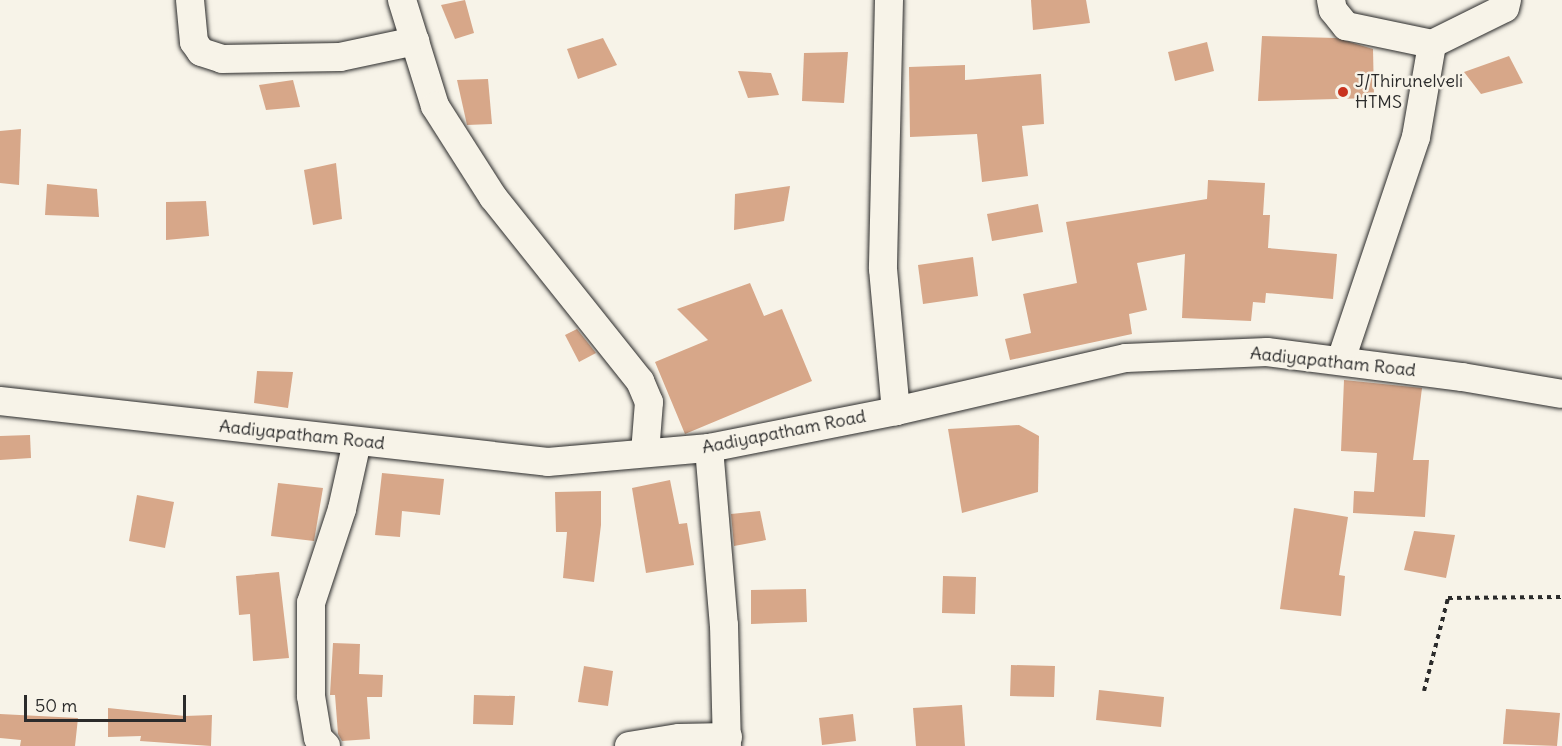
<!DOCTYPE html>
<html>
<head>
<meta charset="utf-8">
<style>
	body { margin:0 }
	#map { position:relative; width:1562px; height:746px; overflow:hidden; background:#f7f3e8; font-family:Delius,sans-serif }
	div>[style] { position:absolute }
	.building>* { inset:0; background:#d7a789 }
	.path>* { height:4px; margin-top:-2px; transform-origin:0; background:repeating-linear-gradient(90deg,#2b2b2b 0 4.5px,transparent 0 9px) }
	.roads { filter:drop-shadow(0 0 2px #2b2b2b) drop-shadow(0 0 2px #2b2b2b) }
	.minor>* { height:28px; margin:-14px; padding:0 14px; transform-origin:14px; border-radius:14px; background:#f7f3e8 }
	.dots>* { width:16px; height:16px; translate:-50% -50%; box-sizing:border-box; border:3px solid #f7f3e8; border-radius:50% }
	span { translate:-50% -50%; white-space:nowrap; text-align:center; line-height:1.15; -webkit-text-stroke:5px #f7f3e8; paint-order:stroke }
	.poi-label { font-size:18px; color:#2b2b2b }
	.left { translate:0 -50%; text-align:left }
	.street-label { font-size:18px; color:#2b2b2b }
	.scale { position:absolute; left:24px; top:695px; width:162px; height:27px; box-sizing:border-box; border:3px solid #2b2b2b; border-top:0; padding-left:8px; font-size:18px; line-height:21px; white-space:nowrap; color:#2b2b2b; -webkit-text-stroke:4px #f7f3e8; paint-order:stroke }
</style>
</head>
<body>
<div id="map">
	<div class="building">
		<i style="clip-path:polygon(465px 0,474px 33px,455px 39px,441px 5px)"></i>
		<i style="clip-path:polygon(1031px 0,1086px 0,1090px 23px,1033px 30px)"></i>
		<i style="clip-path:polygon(1262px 36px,1336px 38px,1373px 49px,1374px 98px,1258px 101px)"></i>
		<i style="clip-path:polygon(603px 38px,617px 65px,578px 79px,567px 49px)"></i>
		<i style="clip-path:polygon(1207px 42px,1214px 71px,1175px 81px,1168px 52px)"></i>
		<i style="clip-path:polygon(848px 52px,844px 103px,802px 101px,804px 53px)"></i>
		<i style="clip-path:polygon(1509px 56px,1523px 83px,1481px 94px,1464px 72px)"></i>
		<i style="clip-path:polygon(965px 65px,965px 80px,1041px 74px,1044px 124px,1022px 126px,1028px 176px,982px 182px,977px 134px,910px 137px,909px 67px)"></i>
		<i style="clip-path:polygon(738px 71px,771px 73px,779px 95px,748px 98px)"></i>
		<i style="clip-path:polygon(488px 79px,492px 124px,467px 125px,457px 80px)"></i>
		<i style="clip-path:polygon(293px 80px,300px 107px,266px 110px,259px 85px)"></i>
		<i style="clip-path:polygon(21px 129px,19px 185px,0 183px,0 131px)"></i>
		<i style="clip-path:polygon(336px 163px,342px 219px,313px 225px,304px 170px)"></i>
		<i style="clip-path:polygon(1208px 180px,1265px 183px,1263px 215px,1270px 215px,1268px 248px,1337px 254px,1333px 299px,1266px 293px,1265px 303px,1253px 302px,1251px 321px,1182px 318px,1185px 254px,1137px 263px,1147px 310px,1129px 314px,1132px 334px,1010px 360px,1005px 339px,1031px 333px,1023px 294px,1077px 283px,1066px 222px,1207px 199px)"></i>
		<i style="clip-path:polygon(47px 184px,97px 189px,99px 217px,45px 215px)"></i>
		<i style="clip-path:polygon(790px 186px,784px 221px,734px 230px,735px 194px)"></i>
		<i style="clip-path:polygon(206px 201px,209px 236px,166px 240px,166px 202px)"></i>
		<i style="clip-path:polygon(1038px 204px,1043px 232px,992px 241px,987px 214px)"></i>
		<i style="clip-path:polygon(973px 257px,978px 296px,923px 304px,918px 265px)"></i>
		<i style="clip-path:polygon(750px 283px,764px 316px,782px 309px,812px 381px,685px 434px,655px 362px,708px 340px,677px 309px)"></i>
		<i style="clip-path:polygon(577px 329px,596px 353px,579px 362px,565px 335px)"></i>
		<i style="clip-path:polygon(257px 371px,293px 372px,288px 408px,254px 403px)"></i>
		<i style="clip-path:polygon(1344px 380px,1422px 388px,1413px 460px,1429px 460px,1425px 517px,1353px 513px,1354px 491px,1374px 492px,1377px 453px,1341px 451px)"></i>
		<i style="clip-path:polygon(1019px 425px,1039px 436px,1038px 492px,962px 513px,948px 429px)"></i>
		<i style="clip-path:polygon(30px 435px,31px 458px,0 460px,0 436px)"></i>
		<i style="clip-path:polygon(382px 473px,444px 479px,440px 515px,402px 511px,400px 537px,375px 535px)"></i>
		<i style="clip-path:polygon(670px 480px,679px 524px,687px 523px,694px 565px,646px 573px,632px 488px)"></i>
		<i style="clip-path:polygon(278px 483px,323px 488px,314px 541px,271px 536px)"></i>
		<i style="clip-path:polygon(601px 491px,601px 525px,594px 582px,563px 578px,567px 532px,556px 532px,555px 492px)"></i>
		<i style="clip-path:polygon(137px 495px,174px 502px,165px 548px,129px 541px)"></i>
		<i style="clip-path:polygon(1294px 508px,1348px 517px,1339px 575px,1345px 576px,1341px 616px,1280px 609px)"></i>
		<i style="clip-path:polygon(760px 511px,766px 540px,734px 546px,731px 514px)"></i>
		<i style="clip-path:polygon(1414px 531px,1455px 535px,1446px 578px,1404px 570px)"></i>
		<i style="clip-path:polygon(279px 572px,289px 658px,253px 661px,250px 614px,239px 615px,236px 576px)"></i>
		<i style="clip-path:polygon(943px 576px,976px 577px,975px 614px,942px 613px)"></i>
		<i style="clip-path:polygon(806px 589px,807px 622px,751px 624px,751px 590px)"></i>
		<i style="clip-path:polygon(333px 643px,360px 644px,359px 674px,383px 675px,382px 697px,367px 697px,370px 739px,342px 741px,338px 734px,335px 695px,330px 695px)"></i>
		<i style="clip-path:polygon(1011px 665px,1055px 666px,1054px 697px,1010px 696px)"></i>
		<i style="clip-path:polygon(584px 666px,613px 671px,608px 706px,578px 702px)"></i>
		<i style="clip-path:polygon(1099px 690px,1164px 697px,1161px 727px,1096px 720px)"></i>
		<i style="clip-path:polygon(474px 695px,515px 696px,513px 725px,473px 724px)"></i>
		<i style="clip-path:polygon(962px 705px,965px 746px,916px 746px,913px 708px)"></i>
		<i style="clip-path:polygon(108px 708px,185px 716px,212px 715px,211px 746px,140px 741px,141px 736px,108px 737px)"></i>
		<i style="clip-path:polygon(1506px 709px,1560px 713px,1557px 746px,1503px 744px)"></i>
		<i style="clip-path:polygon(0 714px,78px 718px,75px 746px,20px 746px,21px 740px,0 738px)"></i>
		<i style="clip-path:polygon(853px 714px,856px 741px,822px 745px,819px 718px)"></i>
	</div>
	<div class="path">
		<i style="left:1424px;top:691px;width:96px;rotate:-75.5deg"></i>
		<i style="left:1448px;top:598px;width:114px;rotate:-0.5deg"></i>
	</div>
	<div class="roads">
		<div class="minor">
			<i style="left:190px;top:0;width:42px;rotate:84.6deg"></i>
			<i style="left:194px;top:42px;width:12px;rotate:55deg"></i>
			<i style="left:201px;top:52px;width:22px;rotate:18deg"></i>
			<i style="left:222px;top:59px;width:118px;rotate:-1deg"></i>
			<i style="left:340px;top:57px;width:77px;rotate:-12deg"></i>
			<i style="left:402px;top:0;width:111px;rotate:72.7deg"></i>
			<i style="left:435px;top:106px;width:108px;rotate:57.5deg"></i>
			<i style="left:493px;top:197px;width:236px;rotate:51.4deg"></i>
			<i style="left:640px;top:381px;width:23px;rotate:67deg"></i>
			<i style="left:649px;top:402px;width:51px;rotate:94.5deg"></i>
			<i style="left:889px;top:0;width:269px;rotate:91.3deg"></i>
			<i style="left:883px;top:269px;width:143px;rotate:84.8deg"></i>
			<i style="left:1331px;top:0;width:10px;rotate:79deg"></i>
			<i style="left:1333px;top:10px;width:21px;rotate:51deg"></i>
			<i style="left:1346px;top:26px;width:88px;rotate:11.8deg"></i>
			<i style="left:1341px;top:360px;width:235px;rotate:-71.4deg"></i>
			<i style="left:1416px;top:137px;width:94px;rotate:-80.2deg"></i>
			<i style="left:1432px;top:44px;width:81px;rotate:-26.3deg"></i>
			<i style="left:1505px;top:8px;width:8px;rotate:-76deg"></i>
			<i style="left:0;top:401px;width:551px;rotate:6.35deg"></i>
			<i style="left:548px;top:462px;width:162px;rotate:-5deg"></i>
			<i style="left:709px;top:448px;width:191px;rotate:-11.2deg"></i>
			<i style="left:896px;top:411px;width:236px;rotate:-13deg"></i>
			<i style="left:1126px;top:358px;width:141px;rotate:-2.4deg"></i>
			<i style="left:1267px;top:352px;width:197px;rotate:7.3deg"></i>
			<i style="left:1462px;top:377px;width:101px;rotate:9.6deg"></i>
			<i style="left:709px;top:448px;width:178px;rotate:85.2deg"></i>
			<i style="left:724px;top:625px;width:121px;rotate:88.6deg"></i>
			<i style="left:326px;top:746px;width:11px;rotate:-135deg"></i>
			<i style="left:318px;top:738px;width:43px;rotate:-99.5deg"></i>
			<i style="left:311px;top:696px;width:93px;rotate:-90deg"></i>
			<i style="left:311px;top:603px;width:99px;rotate:-71.7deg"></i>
			<i style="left:342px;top:509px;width:69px;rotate:-77.4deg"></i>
			<i style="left:629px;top:746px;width:51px;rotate:-9.1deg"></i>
			<i style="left:679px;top:738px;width:49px;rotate:-1.2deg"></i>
		</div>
	</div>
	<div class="dots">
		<i style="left:1343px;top:92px;background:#c8321e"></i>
	</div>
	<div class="poi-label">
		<span class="left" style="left:1355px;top:92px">J/Thirunelveli<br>HTMS</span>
	</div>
	<div class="street-label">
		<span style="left:1333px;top:362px;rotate:6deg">Aadiyapatham Road</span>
		<span style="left:784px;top:432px;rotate:-11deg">Aadiyapatham Road</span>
		<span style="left:302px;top:435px;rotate:6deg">Aadiyapatham Road</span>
	</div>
	<div class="scale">50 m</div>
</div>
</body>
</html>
